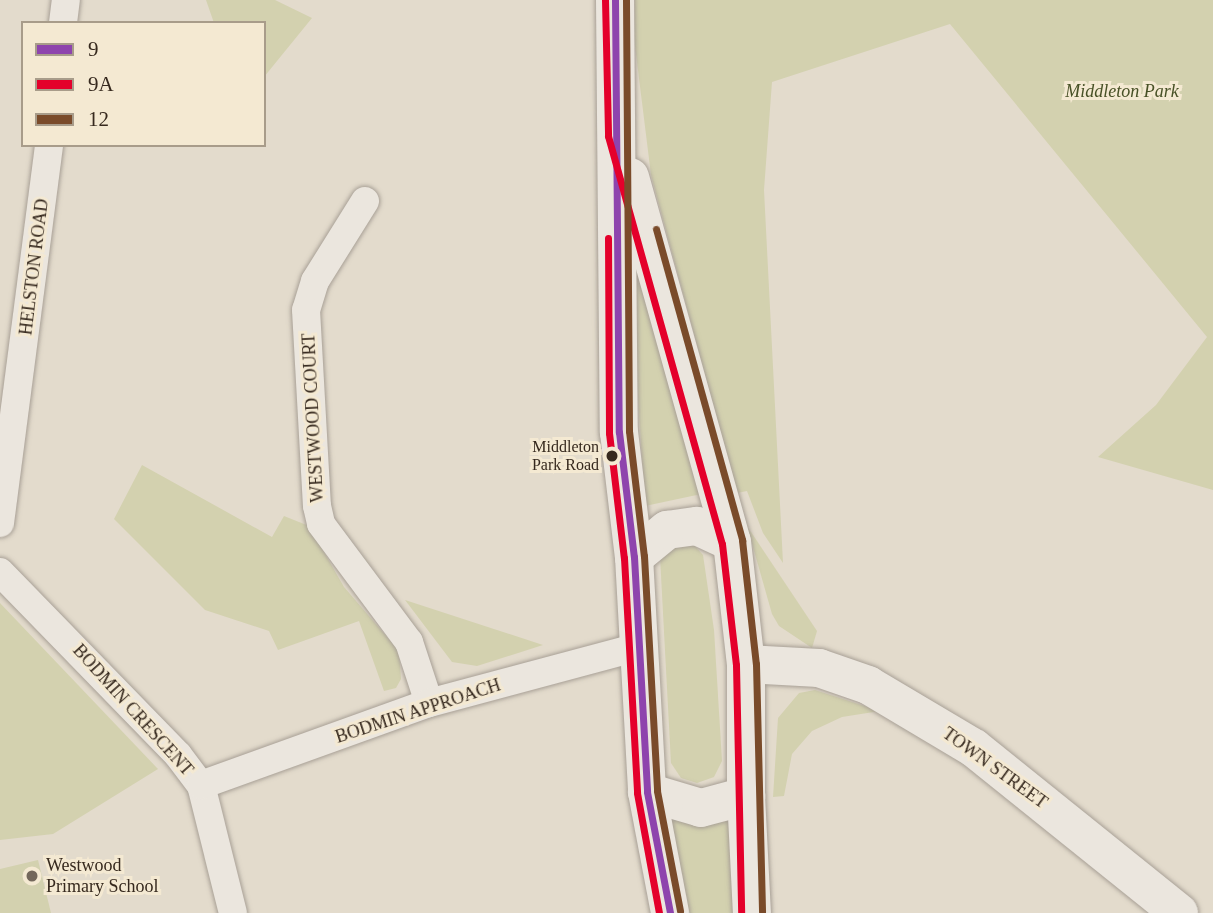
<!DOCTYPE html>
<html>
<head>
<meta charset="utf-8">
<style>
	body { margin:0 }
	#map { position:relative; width:1213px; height:913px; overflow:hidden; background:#e3dbcc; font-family:"Times New Roman",serif }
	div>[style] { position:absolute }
	.green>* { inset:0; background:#d3d1af }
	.roads { filter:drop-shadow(0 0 2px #a8a096) drop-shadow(0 0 2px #a8a096) }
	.street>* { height:28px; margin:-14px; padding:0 14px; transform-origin:14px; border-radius:14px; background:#ebe6de }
	.secondary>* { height:38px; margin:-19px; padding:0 19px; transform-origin:19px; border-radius:19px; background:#ebe6de }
	.bus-1>* { height:7px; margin:-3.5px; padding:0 3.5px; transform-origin:3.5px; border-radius:3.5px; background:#8e44ad }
	.bus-2>* { height:7px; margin:-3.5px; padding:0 3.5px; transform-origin:3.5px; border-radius:3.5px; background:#e4002b }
	.bus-3>* { height:7px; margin:-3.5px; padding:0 3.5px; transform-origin:3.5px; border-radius:3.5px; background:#7a4b2a }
	.dots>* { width:19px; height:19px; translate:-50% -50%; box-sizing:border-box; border:4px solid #f4e9d2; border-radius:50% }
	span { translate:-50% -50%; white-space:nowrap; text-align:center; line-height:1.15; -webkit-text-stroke:6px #f4e9d2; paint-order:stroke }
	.bus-label { font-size:16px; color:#36291e }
	.right { translate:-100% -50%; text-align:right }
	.park-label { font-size:18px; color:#485126; font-style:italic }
	.street-label { font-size:18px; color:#36291e }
	.poi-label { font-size:18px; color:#36291e }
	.left { translate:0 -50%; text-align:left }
	.legend { position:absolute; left:21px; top:21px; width:245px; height:126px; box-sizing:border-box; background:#f4e9d2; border:2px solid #a89c8a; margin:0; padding:9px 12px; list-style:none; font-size:21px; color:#36291e }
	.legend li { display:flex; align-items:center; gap:14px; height:35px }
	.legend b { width:35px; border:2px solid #a89c8a }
</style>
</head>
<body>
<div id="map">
	<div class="green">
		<i style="clip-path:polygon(206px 0,275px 0,312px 18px,264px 77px,264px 23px,214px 23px)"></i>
		<i style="clip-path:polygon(635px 0,1213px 0,1213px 490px,1098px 457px,1156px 405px,1207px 337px,950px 24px,772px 82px,764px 190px,783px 563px,763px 533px,747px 491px,737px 493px,651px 175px,634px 38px)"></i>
		<i style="clip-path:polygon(637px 269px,706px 493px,645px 506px,630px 273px)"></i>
		<i style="clip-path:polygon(142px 465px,272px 537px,284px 516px,309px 526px,344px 587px,399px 651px,401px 679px,396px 688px,384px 691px,359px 621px,278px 650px,269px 631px,205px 610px,114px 519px)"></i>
		<i style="clip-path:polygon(747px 526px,817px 631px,812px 648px,779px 626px,772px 614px)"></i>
		<i style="clip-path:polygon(693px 544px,703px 555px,714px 630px,722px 761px,714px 777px,697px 783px,681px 778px,671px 763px,660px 556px,664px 550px)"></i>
		<i style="clip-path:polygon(405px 600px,543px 645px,477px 666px,452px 662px)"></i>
		<i style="clip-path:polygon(0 603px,158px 769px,53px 834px,0 840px)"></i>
		<i style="clip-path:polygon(815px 690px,880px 711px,842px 717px,812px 731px,792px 754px,784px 796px,773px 797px,778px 718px,799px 693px)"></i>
		<i style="clip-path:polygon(674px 819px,732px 819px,735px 913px,685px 913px,668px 822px)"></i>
		<i style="clip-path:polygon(38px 860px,51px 913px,0 913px,0 869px)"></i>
	</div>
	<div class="roads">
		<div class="street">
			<i style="left:63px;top:23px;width:23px;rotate:-83deg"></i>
			<i style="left:365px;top:201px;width:94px;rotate:122deg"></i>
			<i style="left:315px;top:281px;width:30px;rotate:107deg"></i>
			<i style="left:306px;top:310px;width:196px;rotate:86.8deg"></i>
			<i style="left:317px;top:506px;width:18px;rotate:77deg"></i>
			<i style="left:321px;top:524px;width:147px;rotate:53.3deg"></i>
			<i style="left:409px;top:642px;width:64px;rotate:71.8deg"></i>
			<i style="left:0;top:523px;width:381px;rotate:-82.6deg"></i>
			<i style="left:0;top:572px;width:255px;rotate:45.8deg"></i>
			<i style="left:178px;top:755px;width:38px;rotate:53deg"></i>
			<i style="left:201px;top:785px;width:132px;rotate:76deg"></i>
			<i style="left:201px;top:785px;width:242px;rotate:-19.8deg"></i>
			<i style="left:429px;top:703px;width:216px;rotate:-15deg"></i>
		</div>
		<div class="secondary">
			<i style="left:615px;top:0;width:432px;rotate:89.5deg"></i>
			<i style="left:619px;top:432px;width:126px;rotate:83.2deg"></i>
			<i style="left:634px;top:557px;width:235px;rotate:86.8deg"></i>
			<i style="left:647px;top:792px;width:123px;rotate:79.2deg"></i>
			<i style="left:630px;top:177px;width:379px;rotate:74.4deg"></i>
			<i style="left:732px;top:542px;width:123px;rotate:83.5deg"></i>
			<i style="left:746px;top:664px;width:132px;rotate:90deg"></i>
			<i style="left:746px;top:796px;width:117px;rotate:87.1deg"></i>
			<i style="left:634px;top:557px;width:43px;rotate:-39.3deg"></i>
			<i style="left:667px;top:530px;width:30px;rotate:-8deg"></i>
			<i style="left:697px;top:526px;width:38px;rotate:25deg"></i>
			<i style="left:746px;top:664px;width:73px;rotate:3.1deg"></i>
			<i style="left:819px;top:668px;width:52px;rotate:19.1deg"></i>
			<i style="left:868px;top:685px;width:123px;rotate:30.7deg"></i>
			<i style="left:974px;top:748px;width:263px;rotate:38.8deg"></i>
			<i style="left:647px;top:792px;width:56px;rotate:16.5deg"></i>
			<i style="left:701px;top:808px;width:47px;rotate:-14.9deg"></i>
		</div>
	</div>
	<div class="bus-1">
		<i style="left:615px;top:0;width:432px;rotate:89.5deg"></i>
		<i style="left:619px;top:432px;width:126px;rotate:83.2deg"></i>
		<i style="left:634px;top:557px;width:235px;rotate:86.8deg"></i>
		<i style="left:647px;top:792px;width:123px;rotate:79.2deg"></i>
	</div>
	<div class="bus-2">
		<i style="left:605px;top:0;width:136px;rotate:88.7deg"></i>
		<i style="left:608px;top:136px;width:424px;rotate:74.4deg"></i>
		<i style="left:722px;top:544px;width:122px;rotate:83.4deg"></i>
		<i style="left:736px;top:665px;width:248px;rotate:88.8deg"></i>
		<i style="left:608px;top:238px;width:195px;rotate:89.7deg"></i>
		<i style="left:609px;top:433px;width:126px;rotate:83.2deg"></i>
		<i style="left:624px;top:558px;width:235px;rotate:86.8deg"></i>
		<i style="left:637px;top:793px;width:122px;rotate:79.6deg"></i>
	</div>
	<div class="bus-3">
		<i style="left:626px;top:0;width:431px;rotate:89.6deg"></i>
		<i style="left:629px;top:431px;width:126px;rotate:83.2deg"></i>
		<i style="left:644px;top:556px;width:235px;rotate:86.8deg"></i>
		<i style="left:657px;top:791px;width:122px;rotate:79.1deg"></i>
		<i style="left:656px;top:229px;width:323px;rotate:74.5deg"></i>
		<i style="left:742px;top:540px;width:125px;rotate:83.6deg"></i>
		<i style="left:756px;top:664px;width:248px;rotate:88.6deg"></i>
	</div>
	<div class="dots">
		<i style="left:612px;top:456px;background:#36291e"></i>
		<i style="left:32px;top:876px;background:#73675b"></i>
	</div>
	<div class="bus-label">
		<span class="right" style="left:599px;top:456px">Middleton<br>Park Road</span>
	</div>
	<div class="park-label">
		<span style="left:1122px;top:91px">Middleton Park</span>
	</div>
	<div class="street-label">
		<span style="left:34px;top:267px;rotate:-83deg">HELSTON ROAD</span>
		<span style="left:313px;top:418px;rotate:-93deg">WESTWOOD COURT</span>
		<span style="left:133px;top:710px;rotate:48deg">BODMIN CRESCENT</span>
		<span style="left:418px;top:711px;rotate:-18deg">BODMIN APPROACH</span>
		<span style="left:995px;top:768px;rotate:36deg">TOWN STREET</span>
	</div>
	<div class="poi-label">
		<span class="left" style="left:46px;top:876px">Westwood<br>Primary School</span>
	</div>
	<ul class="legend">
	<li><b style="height:9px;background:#8e44ad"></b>9</li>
	<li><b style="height:9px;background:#e4002b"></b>9A</li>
	<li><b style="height:9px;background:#7a4b2a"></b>12</li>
	</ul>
</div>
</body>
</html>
